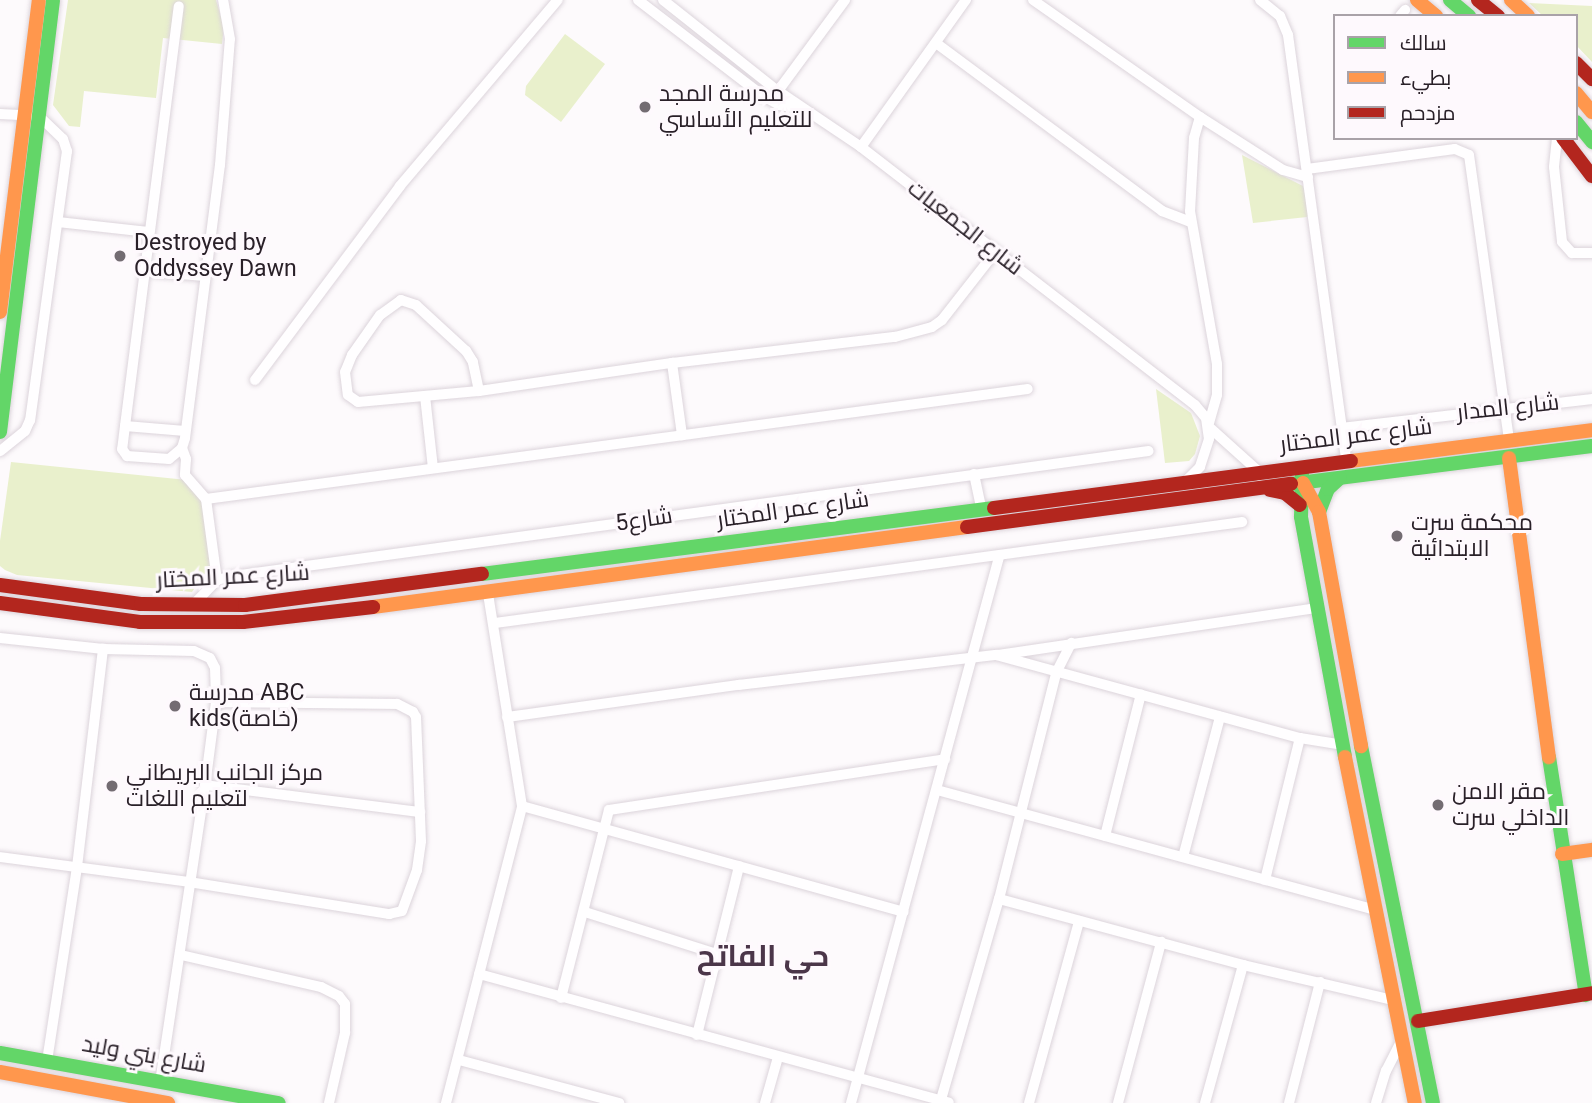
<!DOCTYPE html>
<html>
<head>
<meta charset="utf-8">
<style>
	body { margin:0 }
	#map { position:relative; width:1592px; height:1103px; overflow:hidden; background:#fdfafc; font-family:Roboto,Cairo,sans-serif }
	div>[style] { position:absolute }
	.green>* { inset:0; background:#e9f0cc }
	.roads { filter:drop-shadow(0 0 2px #dcd4db) drop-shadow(0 0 2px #dcd4db) }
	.street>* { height:10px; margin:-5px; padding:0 5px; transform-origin:5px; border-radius:5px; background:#fffeff }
	.fast>* { height:14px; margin:-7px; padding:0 7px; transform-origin:7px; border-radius:7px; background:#63d668 }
	.slow>* { height:14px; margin:-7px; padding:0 7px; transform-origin:7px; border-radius:7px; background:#ff974d }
	.jam>* { height:14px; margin:-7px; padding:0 7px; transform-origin:7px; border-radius:7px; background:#b3261e }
	.dots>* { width:19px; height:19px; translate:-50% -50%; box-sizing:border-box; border:4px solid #fef9fd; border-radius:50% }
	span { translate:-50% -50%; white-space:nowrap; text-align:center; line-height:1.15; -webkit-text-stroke:6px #fef9fd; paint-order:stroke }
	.poi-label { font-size:23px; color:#292028 }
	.left { translate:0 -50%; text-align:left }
	.street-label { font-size:23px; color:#292028 }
	.district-label { font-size:30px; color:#4b3649; font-weight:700 }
	.legend { position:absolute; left:1333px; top:14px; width:245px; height:126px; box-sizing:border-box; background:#fef9fd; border:2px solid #a9a2a8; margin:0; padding:9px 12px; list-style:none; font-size:21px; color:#292028 }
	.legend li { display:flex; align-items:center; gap:14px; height:35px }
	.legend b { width:35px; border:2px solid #a9a2a8 }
</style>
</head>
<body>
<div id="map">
	<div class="green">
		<i style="clip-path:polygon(68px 0,216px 0,224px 27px,222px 44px,163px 38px,156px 98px,84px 91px,80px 127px,69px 126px,53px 105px)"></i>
		<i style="clip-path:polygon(1529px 3px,1592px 6px,1592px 62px,1576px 45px,1576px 16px,1543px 16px)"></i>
		<i style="clip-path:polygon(565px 34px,605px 64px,561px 122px,525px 95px,526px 86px)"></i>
		<i style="clip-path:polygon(1242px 155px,1303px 186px,1310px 212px,1307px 217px,1253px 223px)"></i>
		<i style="clip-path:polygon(1156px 389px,1191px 413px,1200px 436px,1195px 454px,1189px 461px,1165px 463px)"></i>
		<i style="clip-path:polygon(11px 462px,187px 480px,202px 494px,212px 563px,192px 592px,17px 575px,5px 570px,0 566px,0 541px)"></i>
	</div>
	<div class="roads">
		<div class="street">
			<i style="left:638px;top:0;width:158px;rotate:37.5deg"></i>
			<i style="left:763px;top:96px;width:18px;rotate:29deg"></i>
			<i style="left:779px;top:105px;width:24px;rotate:9deg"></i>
			<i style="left:663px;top:0;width:147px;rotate:38.4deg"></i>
			<i style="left:778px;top:91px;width:100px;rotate:34deg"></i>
			<i style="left:861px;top:147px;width:422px;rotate:37.7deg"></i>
			<i style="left:1195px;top:405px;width:17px;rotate:50deg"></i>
			<i style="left:1206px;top:418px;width:21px;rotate:82deg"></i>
			<i style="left:1209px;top:439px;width:29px;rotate:108deg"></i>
			<i style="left:1200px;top:467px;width:20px;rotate:135deg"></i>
			<i style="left:1033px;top:0;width:204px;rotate:35deg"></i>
			<i style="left:1200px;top:117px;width:98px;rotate:32.6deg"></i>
			<i style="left:1283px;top:170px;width:26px;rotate:16deg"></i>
			<i style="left:1260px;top:0;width:26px;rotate:39deg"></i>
			<i style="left:1280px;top:16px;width:21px;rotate:67deg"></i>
			<i style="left:1288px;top:35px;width:430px;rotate:82.2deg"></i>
			<i style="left:1400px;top:16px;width:8px;rotate:-50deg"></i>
			<i style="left:936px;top:43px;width:282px;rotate:36.6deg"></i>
			<i style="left:1162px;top:211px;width:30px;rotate:21deg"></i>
			<i style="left:778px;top:91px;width:113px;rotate:-53.6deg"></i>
			<i style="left:0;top:114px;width:39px;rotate:3deg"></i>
			<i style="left:39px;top:116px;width:33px;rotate:44deg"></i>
			<i style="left:63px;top:139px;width:13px;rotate:72deg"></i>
			<i style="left:67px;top:151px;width:272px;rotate:97.8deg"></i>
			<i style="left:30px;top:420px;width:12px;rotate:114deg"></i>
			<i style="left:25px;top:431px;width:32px;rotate:141deg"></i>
			<i style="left:1200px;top:117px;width:22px;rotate:106deg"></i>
			<i style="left:1194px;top:138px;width:73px;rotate:93.1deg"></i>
			<i style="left:1190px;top:211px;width:155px;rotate:80deg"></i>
			<i style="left:1217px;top:364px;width:31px;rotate:90deg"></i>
			<i style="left:1217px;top:395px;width:32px;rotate:106deg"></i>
			<i style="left:1208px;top:426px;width:67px;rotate:42deg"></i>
			<i style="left:1258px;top:471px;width:5px;rotate:79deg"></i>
			<i style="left:1557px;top:138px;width:29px;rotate:96deg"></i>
			<i style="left:1554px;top:167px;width:75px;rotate:83.9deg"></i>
			<i style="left:1562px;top:242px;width:15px;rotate:48deg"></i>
			<i style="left:1572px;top:253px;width:20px"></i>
			<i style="left:861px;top:147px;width:181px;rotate:-54.5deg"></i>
			<i style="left:1307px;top:169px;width:149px;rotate:-7.7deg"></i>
			<i style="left:1455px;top:149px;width:15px;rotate:23deg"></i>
			<i style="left:1469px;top:155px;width:289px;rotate:82deg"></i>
			<i style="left:58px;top:222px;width:91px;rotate:6.3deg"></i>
			<i style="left:143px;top:271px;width:62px;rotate:4.6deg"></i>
			<i style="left:672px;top:363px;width:73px;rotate:82.1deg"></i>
			<i style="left:255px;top:380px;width:242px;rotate:-53.2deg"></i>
			<i style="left:400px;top:186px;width:244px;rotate:-49.7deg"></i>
			<i style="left:479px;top:391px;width:30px;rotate:-102deg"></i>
			<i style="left:473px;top:362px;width:13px;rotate:-122deg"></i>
			<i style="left:466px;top:351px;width:68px;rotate:-137.4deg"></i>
			<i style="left:416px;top:305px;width:16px;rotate:-162deg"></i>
			<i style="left:401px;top:300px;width:26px;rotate:144deg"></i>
			<i style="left:380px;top:315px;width:49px;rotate:125deg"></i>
			<i style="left:352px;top:355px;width:18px;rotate:112deg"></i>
			<i style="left:345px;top:372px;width:23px;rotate:83deg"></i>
			<i style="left:348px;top:395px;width:12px;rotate:35deg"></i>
			<i style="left:358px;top:402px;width:121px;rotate:-5.2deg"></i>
			<i style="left:479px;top:391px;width:195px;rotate:-8.3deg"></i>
			<i style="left:672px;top:363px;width:225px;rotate:-6.7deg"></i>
			<i style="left:895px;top:337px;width:38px;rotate:-15deg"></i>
			<i style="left:932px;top:327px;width:12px;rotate:-35deg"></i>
			<i style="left:942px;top:320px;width:88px;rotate:-52deg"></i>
			<i style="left:425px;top:396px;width:72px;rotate:83.7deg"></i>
			<i style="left:125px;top:426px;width:423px;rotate:-82.7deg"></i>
			<i style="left:1341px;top:428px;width:253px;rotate:-6.6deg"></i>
			<i style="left:185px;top:431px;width:60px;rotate:-175.2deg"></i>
			<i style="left:125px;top:426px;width:23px;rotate:97deg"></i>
			<i style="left:122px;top:449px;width:9px;rotate:54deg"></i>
			<i style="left:127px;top:456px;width:42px;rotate:4.1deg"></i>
			<i style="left:169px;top:459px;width:17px;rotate:-40deg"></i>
			<i style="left:182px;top:448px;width:10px;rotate:-73deg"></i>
			<i style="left:185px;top:438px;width:275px;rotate:-82.7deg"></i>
			<i style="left:220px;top:165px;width:126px;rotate:-85.5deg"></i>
			<i style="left:230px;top:39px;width:40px;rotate:-100deg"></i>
			<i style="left:182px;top:448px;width:12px;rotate:70deg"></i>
			<i style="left:186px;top:459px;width:16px;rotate:94deg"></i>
			<i style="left:185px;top:475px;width:32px;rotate:49deg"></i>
			<i style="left:206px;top:499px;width:82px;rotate:82.3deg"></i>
			<i style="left:974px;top:474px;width:35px;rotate:78deg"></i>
			<i style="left:206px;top:499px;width:829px;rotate:-7.62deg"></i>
			<i style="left:192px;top:606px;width:36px;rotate:-46deg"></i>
			<i style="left:217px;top:580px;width:16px;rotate:-14deg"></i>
			<i style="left:233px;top:576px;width:924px;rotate:-7.77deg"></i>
			<i style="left:495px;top:623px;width:754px;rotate:-7.7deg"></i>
			<i style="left:0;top:638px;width:104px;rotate:6.1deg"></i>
			<i style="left:103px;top:649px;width:91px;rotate:1.3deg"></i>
			<i style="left:194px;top:651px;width:17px;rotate:24deg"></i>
			<i style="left:210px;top:658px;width:11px;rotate:63deg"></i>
			<i style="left:215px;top:668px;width:34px;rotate:88deg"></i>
			<i style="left:216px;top:702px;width:84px;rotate:97.5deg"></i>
			<i style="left:205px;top:785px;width:299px;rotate:98.6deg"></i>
			<i style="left:998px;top:655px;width:323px;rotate:-8.4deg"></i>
			<i style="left:507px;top:717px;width:234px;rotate:-7.9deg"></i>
			<i style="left:739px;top:685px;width:259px;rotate:-6.7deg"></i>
			<i style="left:996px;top:655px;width:315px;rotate:15.3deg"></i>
			<i style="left:1300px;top:738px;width:44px;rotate:9.2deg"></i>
			<i style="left:205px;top:785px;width:217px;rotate:7.2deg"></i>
			<i style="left:937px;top:790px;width:456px;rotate:15.3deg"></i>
			<i style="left:522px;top:806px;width:396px;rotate:15.5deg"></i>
			<i style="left:1105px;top:836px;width:146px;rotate:-75.8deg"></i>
			<i style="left:0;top:857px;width:191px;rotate:7.5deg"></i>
			<i style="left:189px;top:882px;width:203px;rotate:9.1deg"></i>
			<i style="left:389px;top:914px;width:13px;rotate:-13deg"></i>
			<i style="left:402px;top:911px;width:44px;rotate:-69.9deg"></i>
			<i style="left:417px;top:870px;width:29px;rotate:-82deg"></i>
			<i style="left:421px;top:841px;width:124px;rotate:-92.3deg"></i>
			<i style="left:416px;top:717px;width:6px;rotate:-121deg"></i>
			<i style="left:413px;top:712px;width:18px;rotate:-153deg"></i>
			<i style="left:397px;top:704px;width:181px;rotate:-179.4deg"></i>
			<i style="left:1183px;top:857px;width:145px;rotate:-75.2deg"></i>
			<i style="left:1265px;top:880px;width:146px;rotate:-76.2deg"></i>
			<i style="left:999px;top:899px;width:253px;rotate:15.1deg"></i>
			<i style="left:1243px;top:965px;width:157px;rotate:13.2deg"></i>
			<i style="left:585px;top:912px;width:139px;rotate:17.7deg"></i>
			<i style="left:181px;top:955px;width:144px;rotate:12.9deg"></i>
			<i style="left:321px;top:987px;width:20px;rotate:27deg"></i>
			<i style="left:339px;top:996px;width:10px;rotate:53deg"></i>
			<i style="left:345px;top:1004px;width:29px;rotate:90deg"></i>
			<i style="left:345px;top:1033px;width:72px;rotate:102.9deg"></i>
			<i style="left:479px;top:974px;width:487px;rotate:15.3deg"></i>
			<i style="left:561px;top:998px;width:194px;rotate:-75.7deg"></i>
			<i style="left:609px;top:810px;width:340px;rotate:-8.6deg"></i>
			<i style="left:697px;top:1035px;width:174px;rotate:-76deg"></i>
			<i style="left:459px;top:1060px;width:166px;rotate:15deg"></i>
			<i style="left:47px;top:1061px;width:196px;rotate:-81.2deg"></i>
			<i style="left:77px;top:867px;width:220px;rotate:-83.2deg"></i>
			<i style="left:446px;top:1103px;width:307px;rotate:-75.6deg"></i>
			<i style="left:522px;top:806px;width:216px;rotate:-99.1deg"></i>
			<i style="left:765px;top:1103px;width:48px;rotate:-74.2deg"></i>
			<i style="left:851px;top:1103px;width:566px;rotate:-74.83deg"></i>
			<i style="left:940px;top:1103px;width:212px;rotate:-73.9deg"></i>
			<i style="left:999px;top:899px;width:233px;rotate:-75.8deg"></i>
			<i style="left:1056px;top:673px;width:34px;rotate:-63deg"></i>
			<i style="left:1029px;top:1103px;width:189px;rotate:-74.6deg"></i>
			<i style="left:1118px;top:1103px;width:167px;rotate:-75deg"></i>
			<i style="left:1205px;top:1103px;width:143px;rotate:-74.6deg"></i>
			<i style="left:1289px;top:1103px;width:125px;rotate:-75.6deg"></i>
			<i style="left:1376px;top:1103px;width:34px;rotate:-73deg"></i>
			<i style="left:1386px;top:1071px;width:38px;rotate:-63deg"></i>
		</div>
		<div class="fast">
			<i style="left:1450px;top:0;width:25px;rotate:40deg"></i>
			<i style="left:1576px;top:122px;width:26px;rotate:51deg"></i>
			<i style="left:0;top:432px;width:435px;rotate:-83deg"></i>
			<i style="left:1302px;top:474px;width:43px;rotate:91.3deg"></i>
			<i style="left:1301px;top:517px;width:244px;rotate:79.6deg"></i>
			<i style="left:1291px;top:484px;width:303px;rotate:-7.2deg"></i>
			<i style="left:1319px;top:512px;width:25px;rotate:-69deg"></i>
			<i style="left:1328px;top:489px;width:16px;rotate:-43deg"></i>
			<i style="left:482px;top:574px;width:516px;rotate:-7.35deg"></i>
			<i style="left:1361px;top:746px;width:364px;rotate:78.6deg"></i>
			<i style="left:1549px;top:757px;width:241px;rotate:81.2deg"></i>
			<i style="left:0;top:1053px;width:283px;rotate:10.2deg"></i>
		</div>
		<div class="slow">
			<i style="left:1417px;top:0;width:25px;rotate:40deg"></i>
			<i style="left:1511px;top:0;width:23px;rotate:43deg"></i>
			<i style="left:1576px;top:93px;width:25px;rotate:50deg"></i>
			<i style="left:0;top:312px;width:314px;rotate:-82.9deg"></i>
			<i style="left:1509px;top:458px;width:302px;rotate:82.4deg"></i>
			<i style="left:1351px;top:461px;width:243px;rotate:-7.3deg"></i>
			<i style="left:1303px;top:483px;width:33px;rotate:61deg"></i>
			<i style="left:1319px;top:512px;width:238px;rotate:79.8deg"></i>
			<i style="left:373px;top:607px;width:599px;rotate:-7.67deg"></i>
			<i style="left:1345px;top:757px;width:353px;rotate:78.6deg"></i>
			<i style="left:1562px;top:854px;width:30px;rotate:-8deg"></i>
			<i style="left:0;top:1072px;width:171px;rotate:10.5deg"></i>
		</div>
		<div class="jam">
			<i style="left:1478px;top:0;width:26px;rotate:39deg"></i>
			<i style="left:1576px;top:63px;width:23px;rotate:45deg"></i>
			<i style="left:1563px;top:138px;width:48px;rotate:52.7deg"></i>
			<i style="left:1270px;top:490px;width:15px;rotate:11deg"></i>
			<i style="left:1285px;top:493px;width:19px;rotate:39deg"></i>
			<i style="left:994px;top:508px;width:360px;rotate:-7.5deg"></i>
			<i style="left:967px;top:527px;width:327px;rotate:-7.6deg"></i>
			<i style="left:0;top:585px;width:142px;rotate:7.7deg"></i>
			<i style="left:141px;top:604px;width:104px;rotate:0.6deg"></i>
			<i style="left:245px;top:605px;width:239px;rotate:-7.5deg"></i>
			<i style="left:0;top:603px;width:141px;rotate:7.7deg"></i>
			<i style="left:140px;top:622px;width:103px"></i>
			<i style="left:243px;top:622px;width:131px;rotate:-6.6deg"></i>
			<i style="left:1418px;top:1021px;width:176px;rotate:-9.1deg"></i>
		</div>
	</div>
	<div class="dots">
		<i style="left:645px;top:107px;background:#736c72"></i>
		<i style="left:120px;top:256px;background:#736c72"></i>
		<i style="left:1397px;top:536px;background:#736c72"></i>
		<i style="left:175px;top:706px;background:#736c72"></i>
		<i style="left:112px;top:786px;background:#736c72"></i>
		<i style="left:1438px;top:805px;background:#736c72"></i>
	</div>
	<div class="poi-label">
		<span class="left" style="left:659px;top:107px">مدرسة المجد<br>للتعليم الأساسي</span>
		<span class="left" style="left:134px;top:256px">Destroyed by<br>Oddyssey Dawn</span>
		<span class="left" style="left:1411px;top:536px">محكمة سرت<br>الابتدائية</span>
		<span class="left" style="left:189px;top:706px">مدرسة ABC<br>kids(خاصة)</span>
		<span class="left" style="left:126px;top:786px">مركز الجانب البريطاني<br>لتعليم اللغات</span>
		<span class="left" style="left:1452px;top:805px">مقر الامن<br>الداخلي سرت</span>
	</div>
	<div class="street-label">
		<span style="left:965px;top:228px;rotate:38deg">شارع الجمعيات</span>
		<span style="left:1508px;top:408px;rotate:-6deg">شارع المدار</span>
		<span style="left:1356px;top:436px;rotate:-7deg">شارع عمر المختار</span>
		<span style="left:793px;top:510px;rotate:-8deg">شارع عمر المختار</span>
		<span style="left:644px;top:520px;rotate:-8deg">شارع5</span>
		<span style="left:233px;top:577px;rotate:-3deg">شارع عمر المختار</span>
		<span style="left:144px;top:1055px;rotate:10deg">شارع بني وليد</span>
	</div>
	<div class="district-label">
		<span style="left:763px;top:956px">حي الفاتح</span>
	</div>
	<ul class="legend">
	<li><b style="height:9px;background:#63d668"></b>سالك</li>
	<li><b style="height:9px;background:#ff974d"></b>بطيء</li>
	<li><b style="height:9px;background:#b3261e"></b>مزدحم</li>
	</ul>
</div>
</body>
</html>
